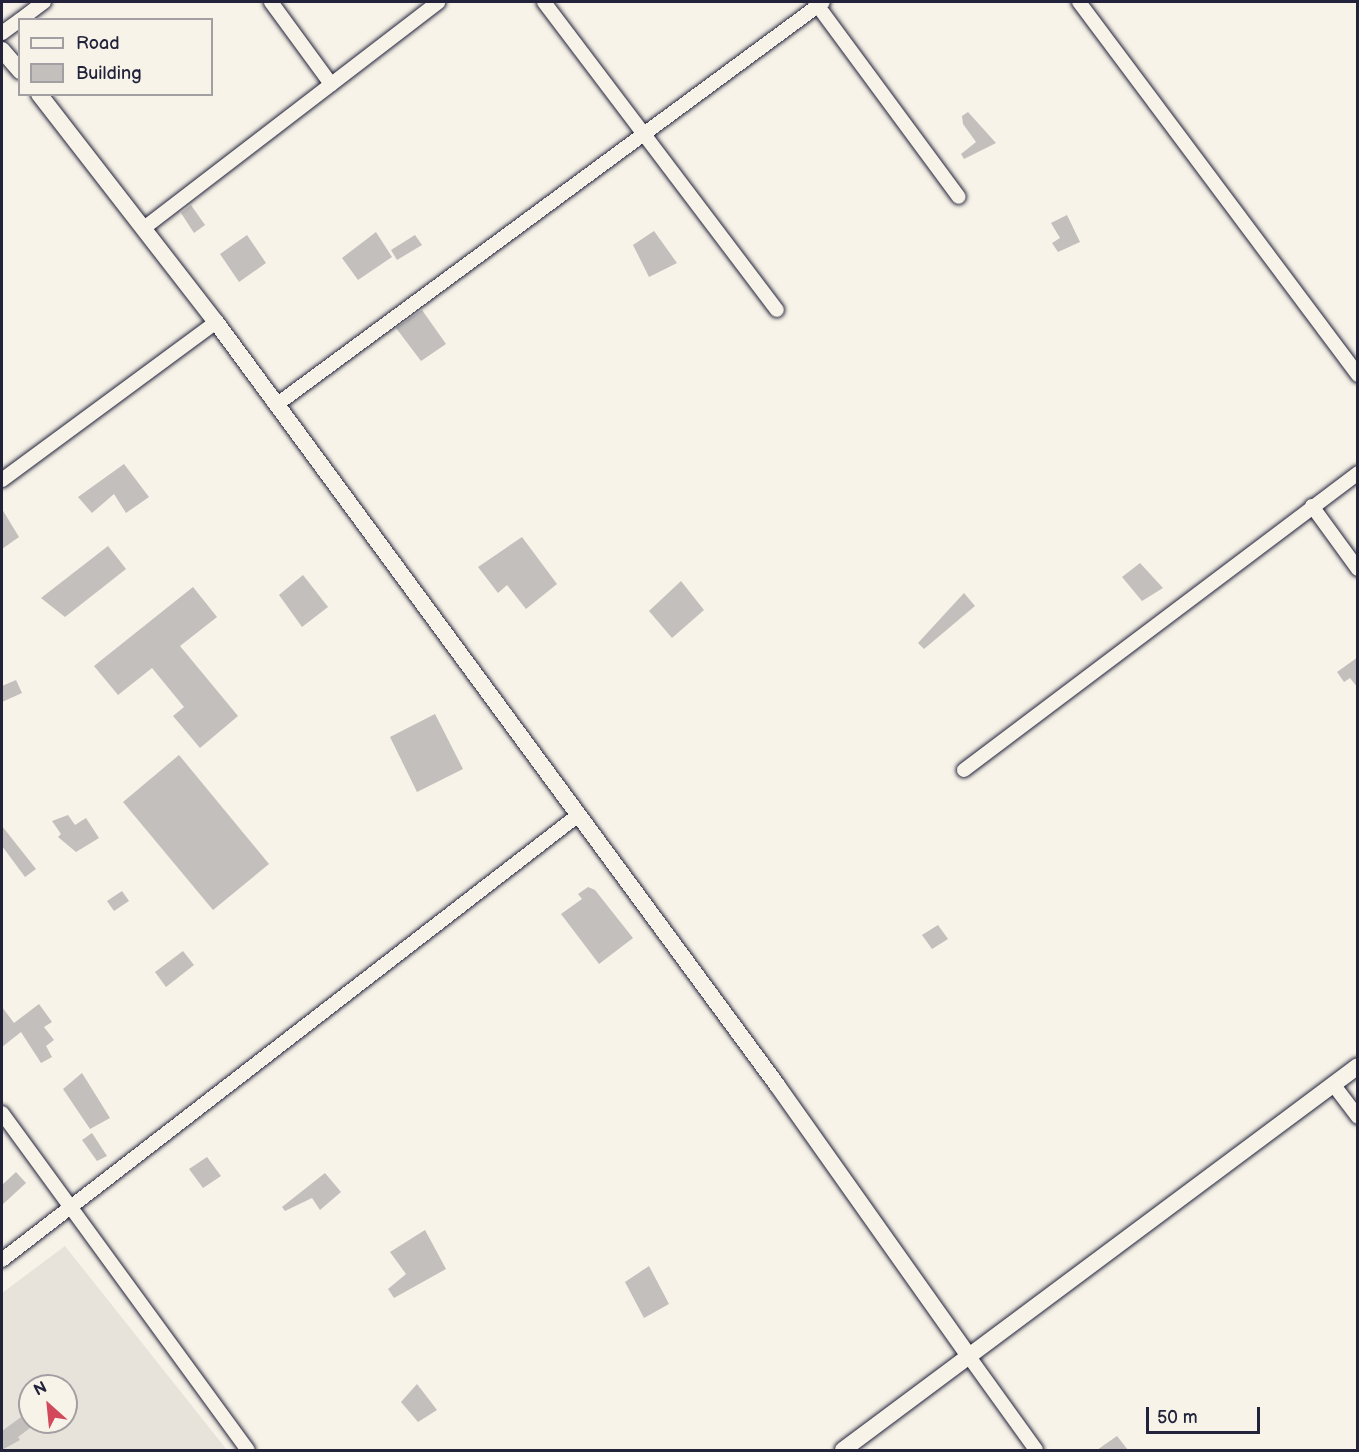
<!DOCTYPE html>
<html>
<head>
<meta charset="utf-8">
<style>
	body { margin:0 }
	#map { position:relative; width:1359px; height:1452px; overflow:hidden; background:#f7f3e8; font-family:"Balsamiq Sans",sans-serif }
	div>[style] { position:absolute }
	.built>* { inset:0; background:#e7e3db }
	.building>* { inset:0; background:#c2bfbd }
	.roads { filter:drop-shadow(0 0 2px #22223b) drop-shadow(0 0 2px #22223b) }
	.minor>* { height:14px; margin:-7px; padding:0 7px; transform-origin:7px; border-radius:7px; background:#f7f3e8 }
	.tertiary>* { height:16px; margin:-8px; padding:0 8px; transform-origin:8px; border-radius:8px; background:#f7f3e8 }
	span { translate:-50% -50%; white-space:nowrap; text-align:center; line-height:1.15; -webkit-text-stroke:5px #f7f3e8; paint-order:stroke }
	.frame { position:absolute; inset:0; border:3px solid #22223b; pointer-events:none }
	.legend { position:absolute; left:18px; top:18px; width:195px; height:78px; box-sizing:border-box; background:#f7f3e8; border:2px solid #a29fa3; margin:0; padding:8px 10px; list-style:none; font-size:18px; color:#22223b }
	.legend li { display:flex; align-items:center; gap:12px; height:30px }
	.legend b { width:30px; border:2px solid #a29fa3 }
	.north { position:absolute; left:18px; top:1374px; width:60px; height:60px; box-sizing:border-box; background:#f7f3e8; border:2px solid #a29fa3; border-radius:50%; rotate:333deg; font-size:16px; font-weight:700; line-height:24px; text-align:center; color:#22223b }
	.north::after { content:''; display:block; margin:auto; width:21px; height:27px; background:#d1495b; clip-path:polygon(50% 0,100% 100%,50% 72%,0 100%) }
	.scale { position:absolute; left:1146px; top:1407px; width:114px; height:27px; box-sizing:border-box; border:3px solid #22223b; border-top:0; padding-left:8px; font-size:18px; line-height:21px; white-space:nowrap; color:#22223b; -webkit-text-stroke:4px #f7f3e8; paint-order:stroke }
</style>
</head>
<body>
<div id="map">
	<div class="built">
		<i style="clip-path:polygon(evenodd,65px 1246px,227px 1450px,2px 1450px,2px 1293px,65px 1246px,30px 1386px,66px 1386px,66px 1422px,30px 1422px,30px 1386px)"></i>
	</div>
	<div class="building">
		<i style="clip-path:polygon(968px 112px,996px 143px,964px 159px,961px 154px,976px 142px,963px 124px,962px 116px)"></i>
		<i style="clip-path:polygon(191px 205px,205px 225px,194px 233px,181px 213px)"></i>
		<i style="clip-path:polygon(1067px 215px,1080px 242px,1058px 252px,1052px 243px,1060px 238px,1051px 223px)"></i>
		<i style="clip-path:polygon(654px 231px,677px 263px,649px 277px,633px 245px)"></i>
		<i style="clip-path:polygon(376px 232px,392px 257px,358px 280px,342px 258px)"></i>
		<i style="clip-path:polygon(247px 235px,266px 263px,239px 282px,220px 254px)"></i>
		<i style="clip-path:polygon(415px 235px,422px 245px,397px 260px,391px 250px)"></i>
		<i style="clip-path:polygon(422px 310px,446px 344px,421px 361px,396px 328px)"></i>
		<i style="clip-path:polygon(124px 464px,149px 497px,126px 513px,114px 494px,92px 513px,78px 497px)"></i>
		<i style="clip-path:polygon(2px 509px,19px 537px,2px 549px)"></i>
		<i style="clip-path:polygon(522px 537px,557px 584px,526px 609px,507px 585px,498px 593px,478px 567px)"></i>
		<i style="clip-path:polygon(108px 546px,126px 569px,65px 617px,41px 598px)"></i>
		<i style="clip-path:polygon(1140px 563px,1163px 588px,1142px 601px,1122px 577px)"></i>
		<i style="clip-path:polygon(303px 575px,328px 607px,302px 627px,279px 595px)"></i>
		<i style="clip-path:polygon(681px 581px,704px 610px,672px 638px,649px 611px)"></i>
		<i style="clip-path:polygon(193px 587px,217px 617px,180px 646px,238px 716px,200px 748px,173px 716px,184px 707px,152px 668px,118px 695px,94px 666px)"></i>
		<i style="clip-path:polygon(964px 593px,975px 606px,924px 649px,918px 643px)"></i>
		<i style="clip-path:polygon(1358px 657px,1358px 688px,1350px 678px,1344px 682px,1337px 672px)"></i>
		<i style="clip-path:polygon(16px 680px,22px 693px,2px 702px,2px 686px)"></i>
		<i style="clip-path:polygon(435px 714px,463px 769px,417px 792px,390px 737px)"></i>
		<i style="clip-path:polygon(179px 755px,269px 864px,213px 910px,123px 802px)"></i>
		<i style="clip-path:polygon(68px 815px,75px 825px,86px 818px,99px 838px,76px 852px,58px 837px,61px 834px,52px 821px)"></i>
		<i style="clip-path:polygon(2px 826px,36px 869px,25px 877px,2px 846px)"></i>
		<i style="clip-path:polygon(588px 887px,595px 890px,633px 938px,599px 964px,561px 914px,582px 899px,578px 894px)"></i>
		<i style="clip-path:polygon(122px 891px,129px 901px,114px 911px,107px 901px)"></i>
		<i style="clip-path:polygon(938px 925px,948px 939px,932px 949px,922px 935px)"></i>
		<i style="clip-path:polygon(183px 951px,194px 965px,166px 987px,155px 972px)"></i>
		<i style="clip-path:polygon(39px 1004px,52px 1022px,44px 1027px,54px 1040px,46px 1046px,52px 1057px,41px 1063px,21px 1032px,2px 1047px,2px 1007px,14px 1023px)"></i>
		<i style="clip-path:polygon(82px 1073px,110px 1118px,90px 1129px,63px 1089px)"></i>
		<i style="clip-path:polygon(92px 1133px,107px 1156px,97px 1161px,82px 1140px)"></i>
		<i style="clip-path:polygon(207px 1157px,221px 1176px,203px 1188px,189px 1169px)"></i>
		<i style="clip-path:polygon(16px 1172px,26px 1183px,2px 1205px,2px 1185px)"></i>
		<i style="clip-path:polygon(325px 1173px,341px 1192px,320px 1210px,312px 1198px,285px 1211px,282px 1207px)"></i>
		<i style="clip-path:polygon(425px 1230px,446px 1269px,394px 1298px,388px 1289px,406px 1274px,390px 1252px)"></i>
		<i style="clip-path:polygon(649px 1266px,669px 1304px,644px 1318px,625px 1282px)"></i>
		<i style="clip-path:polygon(417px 1384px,437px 1410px,418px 1422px,401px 1402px)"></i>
		<i style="clip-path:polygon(21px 1417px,30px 1428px,18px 1437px,20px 1440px,2px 1450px,2px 1431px)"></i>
		<i style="clip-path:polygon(1117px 1436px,1128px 1450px,1097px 1450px)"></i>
	</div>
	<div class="roads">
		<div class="minor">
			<i style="left:271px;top:2px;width:102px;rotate:53.8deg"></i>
			<i style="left:544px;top:2px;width:386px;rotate:52.9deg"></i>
			<i style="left:815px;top:2px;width:242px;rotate:53.6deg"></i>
			<i style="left:1079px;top:2px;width:466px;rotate:53.2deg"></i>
			<i style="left:20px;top:20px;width:30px;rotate:-37deg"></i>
			<i style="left:2px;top:33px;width:22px;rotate:-36deg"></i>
			<i style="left:144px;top:228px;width:371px;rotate:-37.5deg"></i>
			<i style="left:276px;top:405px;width:679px;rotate:-36.38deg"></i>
			<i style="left:2px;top:480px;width:266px;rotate:-36.4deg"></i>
			<i style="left:1312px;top:506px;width:78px;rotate:53.9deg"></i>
			<i style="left:964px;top:770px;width:493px;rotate:-37deg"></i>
			<i style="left:1333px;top:1084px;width:41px;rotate:52.9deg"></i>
			<i style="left:2px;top:1113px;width:417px;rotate:53.9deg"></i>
			<i style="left:2px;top:1260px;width:726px;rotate:-37.67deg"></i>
			<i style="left:970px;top:1358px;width:113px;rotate:54.3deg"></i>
		</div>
		<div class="tertiary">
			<i style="left:2px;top:50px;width:28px;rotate:49deg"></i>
			<i style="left:39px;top:94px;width:289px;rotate:52.2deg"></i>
			<i style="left:216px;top:322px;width:947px;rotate:53.67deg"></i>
			<i style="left:777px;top:1085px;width:334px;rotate:54.7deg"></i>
			<i style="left:843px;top:1450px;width:642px;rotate:-36.71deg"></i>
		</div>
	</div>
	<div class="frame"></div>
	<ul class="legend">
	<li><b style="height:8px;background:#f7f3e8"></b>Road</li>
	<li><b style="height:16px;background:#c2bfbd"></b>Building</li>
	</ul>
	<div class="north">N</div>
	<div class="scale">50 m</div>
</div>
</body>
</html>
